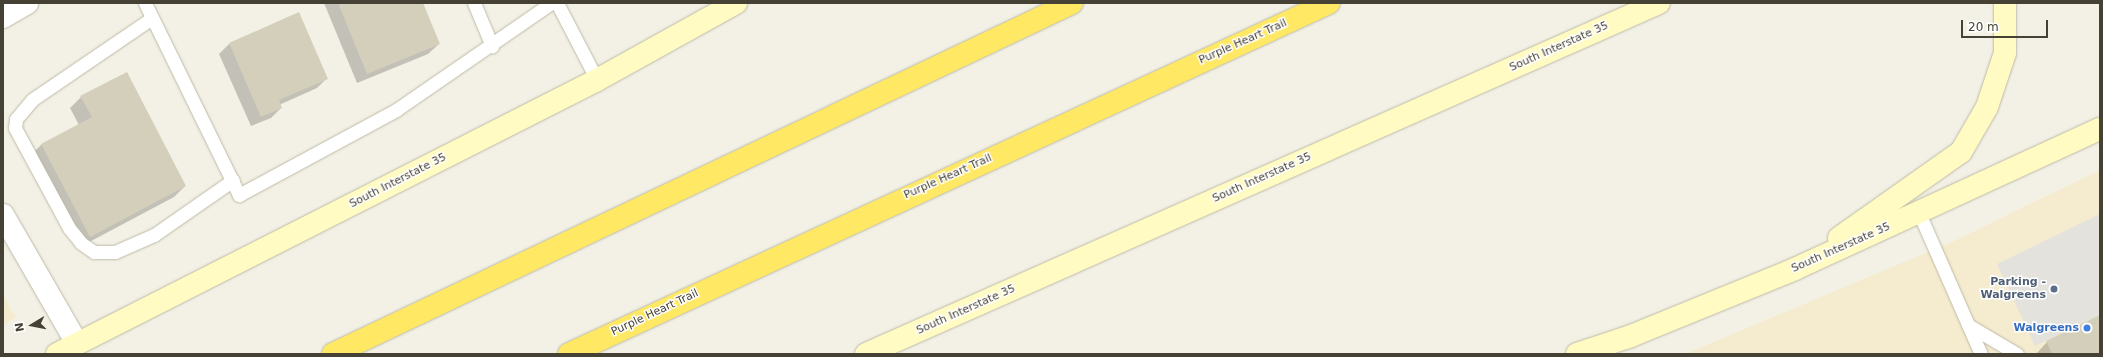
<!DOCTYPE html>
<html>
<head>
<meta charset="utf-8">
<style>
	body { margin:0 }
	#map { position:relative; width:2103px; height:357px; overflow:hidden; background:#f3f1e5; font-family:"DejaVu Sans",sans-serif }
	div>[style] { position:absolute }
	.commercial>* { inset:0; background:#f5eccf }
	.parking>* { inset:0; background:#e3e2dd }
	.shadow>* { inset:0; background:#0003 }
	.building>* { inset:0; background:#d4cfba }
	.roads { filter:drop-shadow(0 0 1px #bebaa7) drop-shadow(0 0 1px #bebaa7) }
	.lane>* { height:13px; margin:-6.5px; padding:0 6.5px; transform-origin:6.5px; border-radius:6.5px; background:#fff }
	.street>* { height:22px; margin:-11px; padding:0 11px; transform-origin:11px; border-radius:11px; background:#fff }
	.secondary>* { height:22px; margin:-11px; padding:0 11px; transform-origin:11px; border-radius:11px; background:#fffbc2 }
	.highway>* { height:22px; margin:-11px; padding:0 11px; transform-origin:11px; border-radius:11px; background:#ffe863 }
	.dots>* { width:11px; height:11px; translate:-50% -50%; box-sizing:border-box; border:2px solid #fff; border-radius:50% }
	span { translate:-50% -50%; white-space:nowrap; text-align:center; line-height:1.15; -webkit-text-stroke:3px #fff; paint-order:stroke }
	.street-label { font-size:11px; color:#454134 }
	.service-label { font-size:11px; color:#4e5e75; font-weight:700 }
	.right { translate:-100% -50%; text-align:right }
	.shop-label { font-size:11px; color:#366cbe; font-weight:700 }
	.frame { position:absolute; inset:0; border:4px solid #454134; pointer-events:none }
	.north { position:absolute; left:12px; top:305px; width:40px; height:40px; -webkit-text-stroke:3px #fff; paint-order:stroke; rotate:260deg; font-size:11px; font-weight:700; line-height:16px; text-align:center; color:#454134 }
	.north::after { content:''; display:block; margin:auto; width:14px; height:18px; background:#454134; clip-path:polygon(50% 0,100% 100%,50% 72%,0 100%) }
	.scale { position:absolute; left:1961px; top:20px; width:87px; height:18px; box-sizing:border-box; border:2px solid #454134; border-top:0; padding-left:5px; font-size:12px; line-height:14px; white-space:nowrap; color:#454134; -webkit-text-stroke:3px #fff; paint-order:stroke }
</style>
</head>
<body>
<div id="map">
	<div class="commercial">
		<i style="clip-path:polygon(2100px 170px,2100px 354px,1685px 354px,1954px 241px)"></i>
		<i style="clip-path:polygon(3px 295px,16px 318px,3px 325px)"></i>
	</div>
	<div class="parking">
		<i style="clip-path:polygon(2100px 214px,2100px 315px,2035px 346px,1997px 264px)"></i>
	</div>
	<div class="shadow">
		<i style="clip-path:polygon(324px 3px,422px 3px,439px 44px,428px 54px,357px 83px)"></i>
		<i style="clip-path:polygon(229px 44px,327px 78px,317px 88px,279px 105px,281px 108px,271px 118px,251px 126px,219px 54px)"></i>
		<i style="clip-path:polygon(81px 97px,185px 186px,174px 197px,78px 248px,30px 156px,41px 145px,79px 125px,70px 108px)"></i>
		<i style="clip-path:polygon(2100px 316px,2100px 354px,2036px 354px,2047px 342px)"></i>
	</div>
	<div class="building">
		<i style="clip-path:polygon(338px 3px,423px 3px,440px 44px,367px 74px)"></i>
		<i style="clip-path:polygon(299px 12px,328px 79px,279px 100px,282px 108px,261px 117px,229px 43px)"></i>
		<i style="clip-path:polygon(127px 72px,186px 186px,90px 237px,41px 144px,92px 117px,80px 96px)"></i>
		<i style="clip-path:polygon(2100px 315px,2100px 354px,2052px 354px,2046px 341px)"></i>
	</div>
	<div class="roads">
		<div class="lane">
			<i style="left:145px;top:3px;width:214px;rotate:63.9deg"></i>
			<i style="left:239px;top:195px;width:179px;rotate:-28.4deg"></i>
			<i style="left:396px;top:110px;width:188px;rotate:-34.6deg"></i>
			<i style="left:474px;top:3px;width:47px;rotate:67.3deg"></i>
			<i style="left:557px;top:3px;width:87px;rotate:62.5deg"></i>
			<i style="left:152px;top:18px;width:145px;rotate:145.7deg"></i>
			<i style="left:32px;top:100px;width:25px;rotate:130deg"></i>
			<i style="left:16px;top:119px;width:9px;rotate:96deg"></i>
			<i style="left:15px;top:128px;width:114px;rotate:61.6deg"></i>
			<i style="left:69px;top:228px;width:19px;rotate:51deg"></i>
			<i style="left:81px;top:243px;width:16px;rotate:35deg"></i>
			<i style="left:94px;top:252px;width:21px"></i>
			<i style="left:115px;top:252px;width:43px;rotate:-23.6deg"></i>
			<i style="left:154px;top:235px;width:96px;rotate:-34.8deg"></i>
			<i style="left:1919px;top:213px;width:154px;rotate:66.3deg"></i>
			<i style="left:1968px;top:325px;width:57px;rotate:30.6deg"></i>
		</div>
		<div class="street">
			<i style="left:3px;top:17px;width:28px;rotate:-30deg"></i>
			<i style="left:3px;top:215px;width:148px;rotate:60deg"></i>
		</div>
		<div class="secondary">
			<i style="left:1839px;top:238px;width:149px;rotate:-35.2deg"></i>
			<i style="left:1961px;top:152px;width:52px;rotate:-60deg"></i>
			<i style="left:1987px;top:107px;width:57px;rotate:-71.6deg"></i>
			<i style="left:2005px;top:53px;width:50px;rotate:-90deg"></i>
			<i style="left:57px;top:354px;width:606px;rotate:-26.9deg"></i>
			<i style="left:597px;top:80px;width:159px;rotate:-29deg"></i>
			<i style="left:866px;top:354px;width:867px;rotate:-23.88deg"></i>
			<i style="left:1577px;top:354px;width:57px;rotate:-18.4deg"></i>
			<i style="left:1631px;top:336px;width:177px;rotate:-22.2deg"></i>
			<i style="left:1795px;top:269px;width:336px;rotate:-24.7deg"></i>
		</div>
		<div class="highway">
			<i style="left:333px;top:354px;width:818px;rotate:-25.41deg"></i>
			<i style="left:569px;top:354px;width:837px;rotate:-24.79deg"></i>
		</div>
	</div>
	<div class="dots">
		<i style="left:2054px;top:289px;background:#5c6f8a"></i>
		<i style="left:2087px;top:328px;background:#3f7fe0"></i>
	</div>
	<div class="street-label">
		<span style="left:1243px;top:42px;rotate:-24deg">Purple Heart Trail</span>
		<span style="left:1559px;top:47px;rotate:-24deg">South Interstate 35</span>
		<span style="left:948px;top:177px;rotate:-24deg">Purple Heart Trail</span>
		<span style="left:1262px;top:178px;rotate:-24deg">South Interstate 35</span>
		<span style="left:398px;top:181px;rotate:-27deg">South Interstate 35</span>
		<span style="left:1841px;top:248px;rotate:-24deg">South Interstate 35</span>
		<span style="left:966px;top:310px;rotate:-24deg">South Interstate 35</span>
		<span style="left:655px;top:313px;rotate:-25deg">Purple Heart Trail</span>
	</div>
	<div class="service-label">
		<span class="right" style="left:2046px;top:289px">Parking -<br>Walgreens</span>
	</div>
	<div class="shop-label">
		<span class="right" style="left:2079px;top:328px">Walgreens</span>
	</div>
	<div class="frame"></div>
	<div class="north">N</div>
	<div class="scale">20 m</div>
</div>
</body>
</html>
